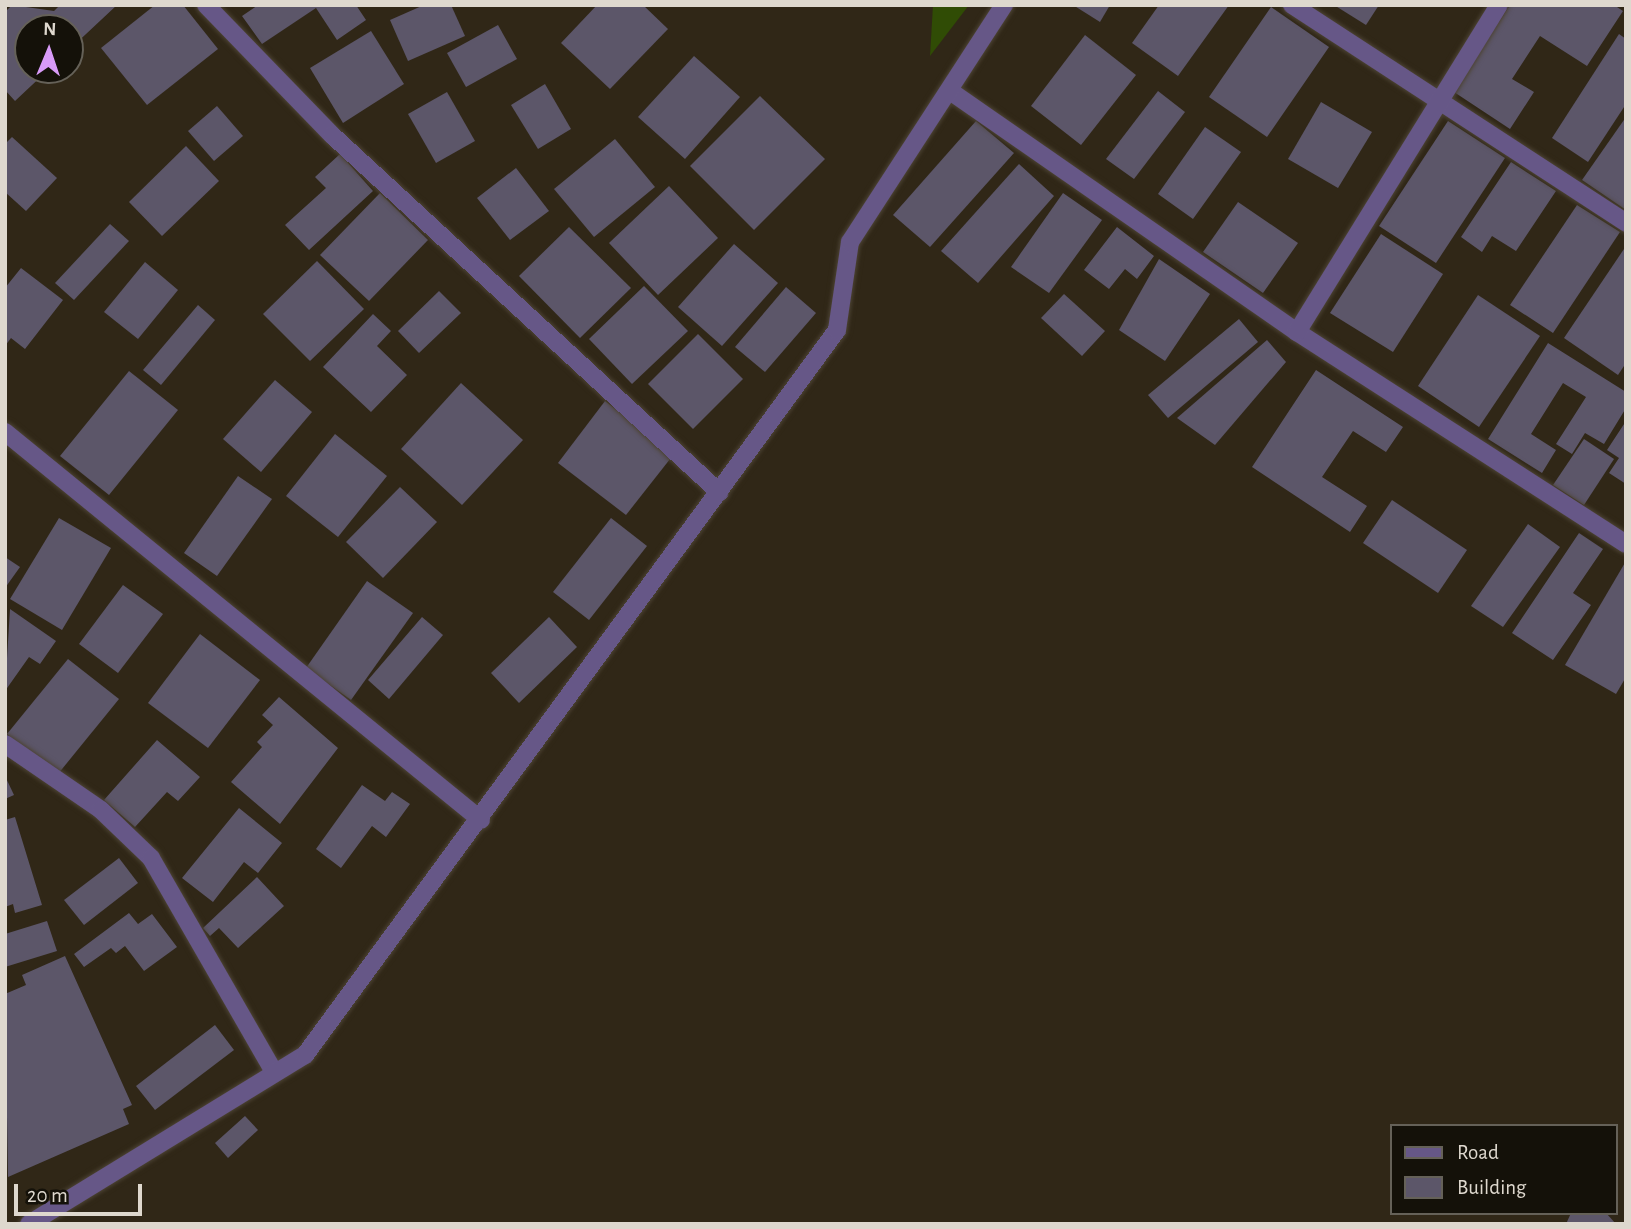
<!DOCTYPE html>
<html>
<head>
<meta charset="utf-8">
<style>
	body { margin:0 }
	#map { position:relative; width:1631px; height:1229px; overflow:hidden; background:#302717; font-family:"Alegreya Sans",sans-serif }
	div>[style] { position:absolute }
	.green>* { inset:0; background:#304c05 }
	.building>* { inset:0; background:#5c5669 }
	.roads { filter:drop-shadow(0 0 2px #4c4334) drop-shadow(0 0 2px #4c4334) }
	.minor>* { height:18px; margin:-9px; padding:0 9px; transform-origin:9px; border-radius:9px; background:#665787 }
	span { translate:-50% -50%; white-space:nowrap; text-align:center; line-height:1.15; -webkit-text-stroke:7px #141109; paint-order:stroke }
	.frame { position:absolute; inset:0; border:7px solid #ded8ce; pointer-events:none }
	.legend { position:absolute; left:1390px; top:1124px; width:228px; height:91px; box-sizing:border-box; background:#141109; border:2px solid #656158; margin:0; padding:9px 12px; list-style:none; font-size:21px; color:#ded8ce }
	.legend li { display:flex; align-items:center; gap:14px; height:35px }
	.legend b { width:35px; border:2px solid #656158 }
	.north { position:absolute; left:14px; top:14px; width:70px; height:70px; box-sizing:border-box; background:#141109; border:2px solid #656158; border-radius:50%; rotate:2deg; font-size:19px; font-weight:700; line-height:28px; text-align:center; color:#ded8ce }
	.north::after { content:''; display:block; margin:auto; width:24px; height:32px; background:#d89bf8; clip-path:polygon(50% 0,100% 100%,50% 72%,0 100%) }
	.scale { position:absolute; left:14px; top:1184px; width:128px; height:32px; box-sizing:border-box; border:4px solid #ded8ce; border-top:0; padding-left:9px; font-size:21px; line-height:24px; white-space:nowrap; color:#ded8ce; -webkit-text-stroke:5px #141109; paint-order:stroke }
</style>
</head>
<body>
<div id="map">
	<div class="green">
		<i style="clip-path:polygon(933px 5px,969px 5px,930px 56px)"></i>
	</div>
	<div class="building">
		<i style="clip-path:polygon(12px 5px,54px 11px,60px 5px,117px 5px,70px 49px,70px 28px,28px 28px,28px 70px,48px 70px,15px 101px,5px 90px,5px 12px)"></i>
		<i style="clip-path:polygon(155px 5px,183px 5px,218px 49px,147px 105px,101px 48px)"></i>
		<i style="clip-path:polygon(258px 5px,356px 5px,366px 20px,337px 40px,316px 8px,262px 44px,242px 16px)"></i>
		<i style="clip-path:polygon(424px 5px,451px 5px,465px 36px,408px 61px,390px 20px)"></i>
		<i style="clip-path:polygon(597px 5px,643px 5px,668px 29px,610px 89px,561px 43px)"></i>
		<i style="clip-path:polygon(1073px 5px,1110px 5px,1100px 22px)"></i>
		<i style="clip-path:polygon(1159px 5px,1229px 5px,1178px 76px,1132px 43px)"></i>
		<i style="clip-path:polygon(1334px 5px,1379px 5px,1366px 25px)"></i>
		<i style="clip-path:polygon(1510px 5px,1614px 5px,1623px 11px,1587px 66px,1540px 36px,1512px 79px,1534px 92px,1510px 129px,1454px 92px)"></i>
		<i style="clip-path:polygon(1271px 7px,1329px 47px,1267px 137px,1209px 97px)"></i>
		<i style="clip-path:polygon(498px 25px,517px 59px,466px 87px,447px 53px)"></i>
		<i style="clip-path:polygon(371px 31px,404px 84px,343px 123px,310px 68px)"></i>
		<i style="clip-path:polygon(1619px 34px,1626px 39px,1626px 104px,1588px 162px,1552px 138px)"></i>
		<i style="clip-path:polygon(1085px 35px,1136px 75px,1081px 145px,1031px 106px)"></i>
		<i style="clip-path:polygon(694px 56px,740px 97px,685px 159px,638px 117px)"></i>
		<i style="clip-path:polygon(545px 84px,571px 129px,538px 149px,511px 105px)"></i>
		<i style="clip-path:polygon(1158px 91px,1185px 112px,1134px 179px,1106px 159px)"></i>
		<i style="clip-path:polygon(447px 92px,475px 141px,436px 163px,408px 114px)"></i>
		<i style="clip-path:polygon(760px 96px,825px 159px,754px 230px,690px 166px)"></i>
		<i style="clip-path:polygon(1321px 102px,1372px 132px,1338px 188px,1288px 159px)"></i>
		<i style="clip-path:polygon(217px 106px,243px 136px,214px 161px,188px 131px)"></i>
		<i style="clip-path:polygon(1626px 117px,1626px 210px,1582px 180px)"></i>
		<i style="clip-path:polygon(976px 121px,1014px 153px,930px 247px,893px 215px)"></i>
		<i style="clip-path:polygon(1448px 121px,1505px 158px,1436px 263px,1379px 226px)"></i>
		<i style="clip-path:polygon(1205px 127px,1241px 152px,1193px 219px,1158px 194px)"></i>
		<i style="clip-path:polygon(12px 137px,57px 178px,26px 211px,5px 192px,5px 144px)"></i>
		<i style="clip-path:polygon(615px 139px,655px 187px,594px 237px,554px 189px)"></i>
		<i style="clip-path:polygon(186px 146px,219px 181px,162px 236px,129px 202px)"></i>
		<i style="clip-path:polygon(340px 154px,373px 191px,309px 250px,285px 225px,326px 188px,315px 177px)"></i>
		<i style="clip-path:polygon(1511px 162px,1556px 191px,1516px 251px,1492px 236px,1482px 252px,1461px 237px)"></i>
		<i style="clip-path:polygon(1019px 164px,1054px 196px,978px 283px,941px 251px)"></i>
		<i style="clip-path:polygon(516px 168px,549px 211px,510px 240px,477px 198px)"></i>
		<i style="clip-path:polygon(669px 186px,718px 238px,658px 295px,609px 243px)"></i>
		<i style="clip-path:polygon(380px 193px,428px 240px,369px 301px,320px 255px)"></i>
		<i style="clip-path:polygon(1063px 193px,1102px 220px,1049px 293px,1011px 267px)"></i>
		<i style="clip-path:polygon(1238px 202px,1298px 243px,1263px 293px,1203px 252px)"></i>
		<i style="clip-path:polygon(1577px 205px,1620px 232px,1553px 333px,1510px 305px)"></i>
		<i style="clip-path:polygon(110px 224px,129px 241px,74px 300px,55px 283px)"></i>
		<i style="clip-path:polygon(569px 227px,631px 288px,580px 338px,519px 276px)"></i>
		<i style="clip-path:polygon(1117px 227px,1154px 256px,1137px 279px,1125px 269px,1109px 289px,1084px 270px)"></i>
		<i style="clip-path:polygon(1381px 234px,1443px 274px,1393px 352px,1330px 313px)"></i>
		<i style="clip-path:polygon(734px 244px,778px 283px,722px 346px,678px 307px)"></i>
		<i style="clip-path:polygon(1626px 246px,1626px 363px,1618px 375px,1564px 338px)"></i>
		<i style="clip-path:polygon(1159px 259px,1210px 294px,1165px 361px,1119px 330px)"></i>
		<i style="clip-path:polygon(317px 261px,364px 309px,310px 361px,263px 314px)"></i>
		<i style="clip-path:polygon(145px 262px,178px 290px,138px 339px,104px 312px)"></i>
		<i style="clip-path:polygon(21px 268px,63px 300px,25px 349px,11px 338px,5px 346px,5px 288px)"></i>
		<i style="clip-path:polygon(644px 286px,688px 331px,632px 384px,589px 339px)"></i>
		<i style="clip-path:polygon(786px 287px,816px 313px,765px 372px,735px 347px)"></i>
		<i style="clip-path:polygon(439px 291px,461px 313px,419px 353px,398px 331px)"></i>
		<i style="clip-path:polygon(1064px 294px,1105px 331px,1082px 356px,1041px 318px)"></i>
		<i style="clip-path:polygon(1478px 295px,1540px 336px,1479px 427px,1418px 386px)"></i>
		<i style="clip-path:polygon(198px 305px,215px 320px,161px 385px,143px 370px)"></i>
		<i style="clip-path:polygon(373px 314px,391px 331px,377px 346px,407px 375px,371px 412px,323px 367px)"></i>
		<i style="clip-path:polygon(1239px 319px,1258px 342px,1168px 418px,1148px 395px)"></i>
		<i style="clip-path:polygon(698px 334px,743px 379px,693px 429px,648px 384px)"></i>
		<i style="clip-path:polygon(1267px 340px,1286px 362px,1215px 445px,1177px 418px)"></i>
		<i style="clip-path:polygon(1548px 343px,1626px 392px,1626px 408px,1604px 444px,1585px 433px,1572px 454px,1556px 444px,1586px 397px,1563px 383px,1531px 434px,1556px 450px,1542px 473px,1488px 439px)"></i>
		<i style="clip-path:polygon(1316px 370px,1403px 427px,1386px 452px,1353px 431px,1322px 477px,1367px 506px,1350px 532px,1252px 467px)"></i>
		<i style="clip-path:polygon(129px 371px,178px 410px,109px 495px,60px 456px)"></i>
		<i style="clip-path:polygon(275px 380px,312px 412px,261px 472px,223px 439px)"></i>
		<i style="clip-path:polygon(461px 383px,523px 440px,462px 505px,401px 449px)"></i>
		<i style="clip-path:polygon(605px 401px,674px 454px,626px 515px,558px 463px)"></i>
		<i style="clip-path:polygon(1626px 421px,1626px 484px,1609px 473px,1619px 458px,1607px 450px)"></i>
		<i style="clip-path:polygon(335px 434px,387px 476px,338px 537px,286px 496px)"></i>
		<i style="clip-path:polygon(1584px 439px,1614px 459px,1584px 505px,1553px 485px)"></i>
		<i style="clip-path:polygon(238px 476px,272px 499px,217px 576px,184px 553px)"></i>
		<i style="clip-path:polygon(400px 487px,437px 522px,383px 578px,346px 542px)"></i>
		<i style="clip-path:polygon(1392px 500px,1467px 550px,1438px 593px,1363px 543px)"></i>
		<i style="clip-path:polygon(59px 518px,111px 548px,62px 630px,10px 599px)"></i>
		<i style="clip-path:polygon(611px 518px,647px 546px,589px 620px,553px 592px)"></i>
		<i style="clip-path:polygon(1528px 524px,1560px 547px,1503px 627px,1471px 606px)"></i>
		<i style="clip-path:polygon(1579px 533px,1603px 549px,1573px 593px,1591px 605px,1553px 660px,1512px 633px)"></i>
		<i style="clip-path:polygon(5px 557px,20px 567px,5px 588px)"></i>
		<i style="clip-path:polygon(1626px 561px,1626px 677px,1616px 694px,1565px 665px)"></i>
		<i style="clip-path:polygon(367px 581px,413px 613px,351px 700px,306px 668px)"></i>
		<i style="clip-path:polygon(123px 585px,163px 614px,118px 673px,79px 644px)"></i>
		<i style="clip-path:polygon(10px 609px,56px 641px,40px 664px,29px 657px,5px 691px)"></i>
		<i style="clip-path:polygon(422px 617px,443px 635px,389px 699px,368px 680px)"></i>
		<i style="clip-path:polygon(549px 617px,577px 647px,519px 703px,491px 673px)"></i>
		<i style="clip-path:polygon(200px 634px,260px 680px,208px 748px,148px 703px)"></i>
		<i style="clip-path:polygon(68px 659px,119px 699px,58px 774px,7px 734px)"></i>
		<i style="clip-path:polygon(279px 697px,338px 748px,280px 824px,231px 782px,262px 747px,257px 742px,273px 725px,262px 715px)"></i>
		<i style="clip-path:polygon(157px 740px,200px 777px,178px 801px,167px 792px,135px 827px,104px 800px)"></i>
		<i style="clip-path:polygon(5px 776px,14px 795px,5px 799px)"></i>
		<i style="clip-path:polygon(362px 785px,385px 801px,392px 792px,410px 804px,386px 837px,372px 826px,341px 868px,316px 849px)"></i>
		<i style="clip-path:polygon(239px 808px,282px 843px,258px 873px,244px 862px,213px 902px,182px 878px)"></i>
		<i style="clip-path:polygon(15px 817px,42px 905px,15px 913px,13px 904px,5px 907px,5px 820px)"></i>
		<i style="clip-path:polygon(119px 858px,138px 883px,84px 925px,64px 900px)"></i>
		<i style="clip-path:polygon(257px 877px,284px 906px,238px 948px,219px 928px,210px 936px,203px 928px)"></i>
		<i style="clip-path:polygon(129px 913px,138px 924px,152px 914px,177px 947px,144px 971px,125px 946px,116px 953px,111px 948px,84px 967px,74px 954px)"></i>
		<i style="clip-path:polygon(47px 921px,57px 951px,5px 967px,5px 934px)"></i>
		<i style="clip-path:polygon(65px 956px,132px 1105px,123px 1109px,129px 1124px,8px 1177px,5px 994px,26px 985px,22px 975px)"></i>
		<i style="clip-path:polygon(215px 1025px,234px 1050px,155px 1110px,136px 1086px)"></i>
		<i style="clip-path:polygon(245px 1116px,258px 1130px,228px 1158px,215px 1143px)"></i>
		<i style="clip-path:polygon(1571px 1213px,1606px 1213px,1616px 1224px,1566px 1224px)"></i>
	</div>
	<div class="roads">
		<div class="minor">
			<i style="left:206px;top:5px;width:181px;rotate:45.9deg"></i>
			<i style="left:332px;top:135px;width:527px;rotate:42.69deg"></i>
			<i style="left:1292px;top:5px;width:399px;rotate:33.1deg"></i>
			<i style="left:950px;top:91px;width:422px;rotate:34.8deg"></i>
			<i style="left:1297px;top:332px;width:391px;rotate:32.8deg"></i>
			<i style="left:1297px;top:332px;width:384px;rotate:-58.3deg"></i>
			<i style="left:5px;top:432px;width:614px;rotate:39.18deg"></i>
			<i style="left:5px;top:744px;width:116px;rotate:34.5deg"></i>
			<i style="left:101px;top:810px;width:69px;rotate:43.8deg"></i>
			<i style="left:151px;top:858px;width:245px;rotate:60.1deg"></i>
			<i style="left:29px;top:1224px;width:324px;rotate:-31.5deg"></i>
			<i style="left:305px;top:1055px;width:899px;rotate:-53.73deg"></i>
			<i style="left:837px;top:330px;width:89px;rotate:-81.6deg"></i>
			<i style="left:850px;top:242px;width:283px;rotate:-57deg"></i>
		</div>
	</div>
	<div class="frame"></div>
	<ul class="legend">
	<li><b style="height:9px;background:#665787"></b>Road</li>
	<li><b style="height:19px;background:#5c5669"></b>Building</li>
	</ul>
	<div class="north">N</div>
	<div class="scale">20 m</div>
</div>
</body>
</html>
